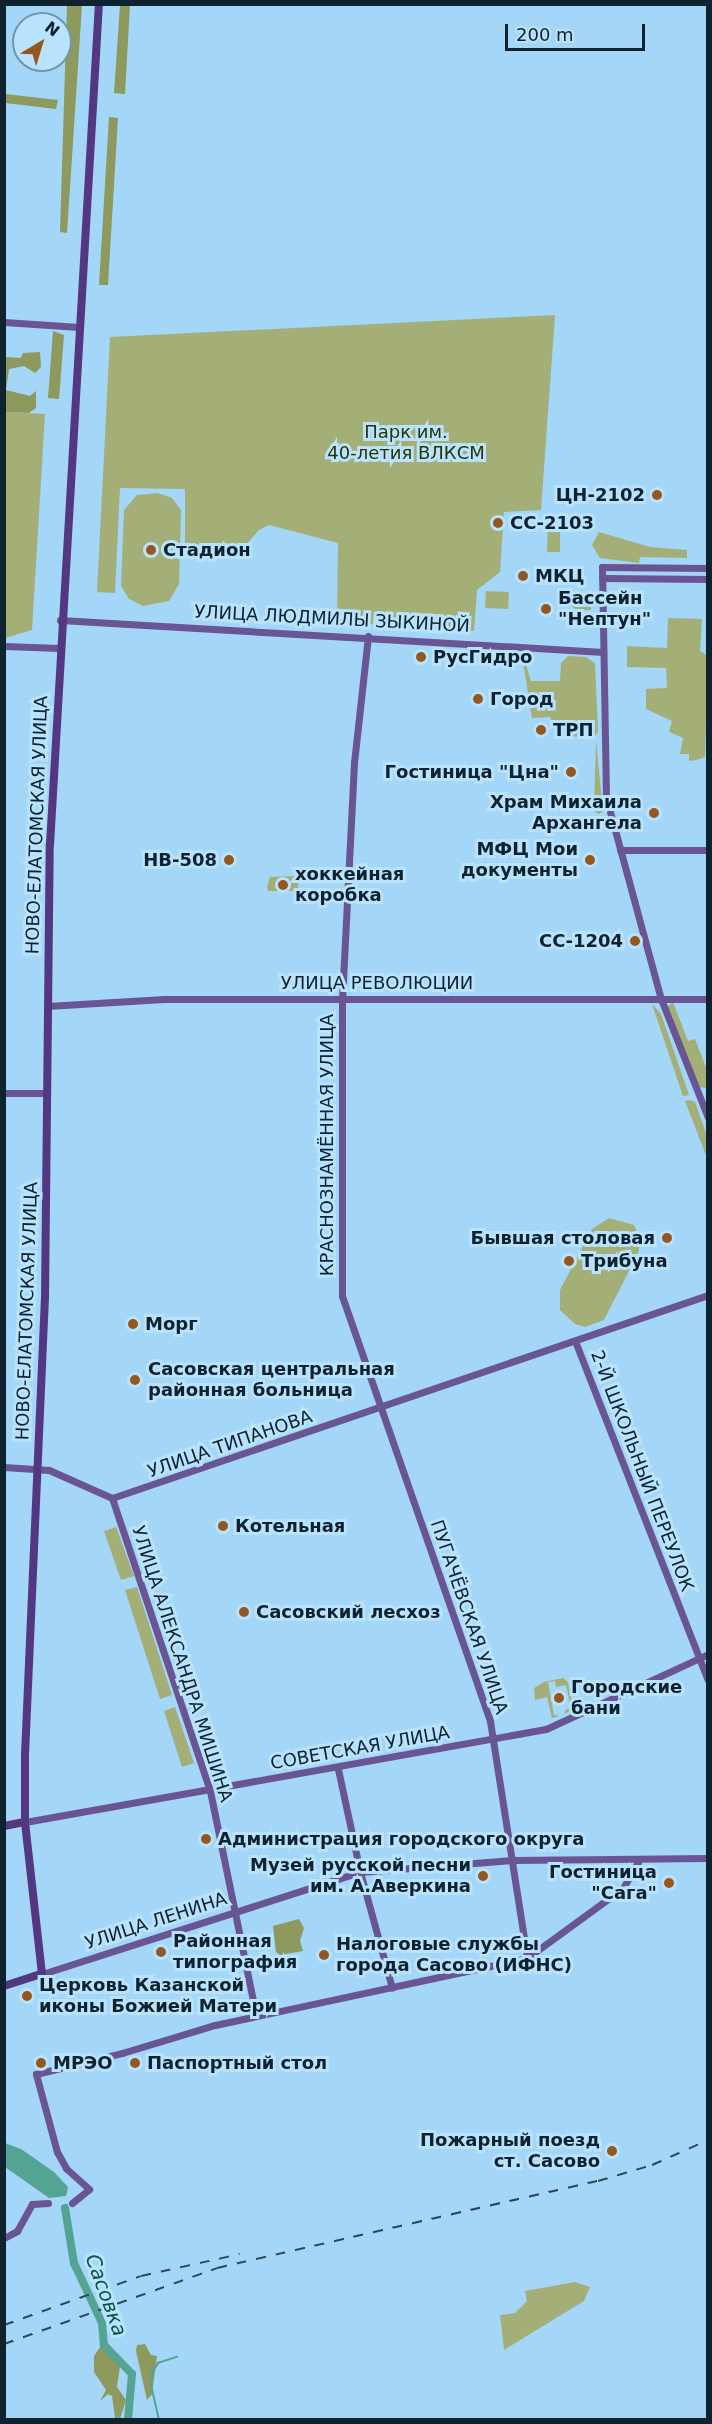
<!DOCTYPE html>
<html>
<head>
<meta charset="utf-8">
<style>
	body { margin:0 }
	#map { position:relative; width:712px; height:2424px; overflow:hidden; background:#a3d6f7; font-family:"DejaVu Sans",sans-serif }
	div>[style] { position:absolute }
	.green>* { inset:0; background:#a4af78 }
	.forest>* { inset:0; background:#8d995d }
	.water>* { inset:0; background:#54a493 }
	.stream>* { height:1.5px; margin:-0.75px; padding:0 0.75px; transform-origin:0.75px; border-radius:0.75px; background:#54a493 }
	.river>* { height:8px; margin:-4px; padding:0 4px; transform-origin:4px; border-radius:4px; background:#54a493 }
	.secondary>* { height:7px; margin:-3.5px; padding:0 3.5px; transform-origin:3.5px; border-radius:3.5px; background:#695593 }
	.primary>* { height:8px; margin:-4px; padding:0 4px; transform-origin:4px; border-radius:4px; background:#533782 }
	.rail>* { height:1.5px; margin-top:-0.75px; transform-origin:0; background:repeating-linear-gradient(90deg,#2e4859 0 10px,transparent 0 20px) }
	.dots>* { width:16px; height:16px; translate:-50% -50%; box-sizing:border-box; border:3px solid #b9e2fd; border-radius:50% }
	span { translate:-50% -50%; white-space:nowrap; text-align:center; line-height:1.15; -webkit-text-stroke:6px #b9e2fd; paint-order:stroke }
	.park-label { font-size:18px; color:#2d3403 }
	.poi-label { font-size:18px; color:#0e222f; font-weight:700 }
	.right { translate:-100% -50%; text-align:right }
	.left { translate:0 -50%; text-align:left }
	.street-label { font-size:18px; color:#0e222f }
	.water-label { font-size:20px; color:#0c5246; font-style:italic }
	.frame { position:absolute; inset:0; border:6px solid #0e222f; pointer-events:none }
	.north { position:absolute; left:12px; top:12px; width:60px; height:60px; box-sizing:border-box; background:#b9e2fd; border:2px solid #7595ab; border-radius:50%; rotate:38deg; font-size:16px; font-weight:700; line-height:24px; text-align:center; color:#0e222f }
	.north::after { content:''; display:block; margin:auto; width:21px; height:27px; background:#96571f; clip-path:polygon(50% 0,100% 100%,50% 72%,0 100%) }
	.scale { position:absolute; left:505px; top:24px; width:140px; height:27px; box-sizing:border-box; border:3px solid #0e222f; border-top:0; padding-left:8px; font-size:18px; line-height:21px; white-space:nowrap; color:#0e222f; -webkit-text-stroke:4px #b9e2fd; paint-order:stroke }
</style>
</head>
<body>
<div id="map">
	<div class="green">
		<i style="clip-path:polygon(555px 315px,541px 510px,504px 512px,500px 572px,477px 590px,474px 631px,337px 622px,338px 543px,269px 525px,259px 530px,243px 548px,185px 548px,185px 489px,120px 488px,115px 593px,97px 592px,110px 337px)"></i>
		<i style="clip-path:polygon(5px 412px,45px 414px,32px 630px,5px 638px)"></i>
		<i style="clip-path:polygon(158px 493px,172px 498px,181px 510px,179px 584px,169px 601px,143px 606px,129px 599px,121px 586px,124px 510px,137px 495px)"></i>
		<i style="clip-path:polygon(548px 516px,560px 526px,560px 552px,547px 552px)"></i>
		<i style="clip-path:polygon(599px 532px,650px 547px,687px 550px,687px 558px,640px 557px,639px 563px,600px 558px,592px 545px)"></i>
		<i style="clip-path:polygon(486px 591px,509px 592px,508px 609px,485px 608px)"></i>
		<i style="clip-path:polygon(560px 594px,591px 594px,591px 610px,576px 610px)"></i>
		<i style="clip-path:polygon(668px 618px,702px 619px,700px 651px,708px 656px,705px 757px,696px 760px,689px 761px,689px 754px,680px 754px,683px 738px,669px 732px,672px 721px,646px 709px,646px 689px,667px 688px,666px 668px,627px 667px,627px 646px,667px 648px)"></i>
		<i style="clip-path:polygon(521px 649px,531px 681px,560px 681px,561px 663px,568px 656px,586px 657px,595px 663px,598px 732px,595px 736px,559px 737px,550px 717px,532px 718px)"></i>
		<i style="clip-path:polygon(596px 741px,603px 811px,599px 814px,594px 811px)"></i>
		<i style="clip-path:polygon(298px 876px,298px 891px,268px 891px,267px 887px,270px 877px)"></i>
		<i style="clip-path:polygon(673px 1002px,688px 1041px,695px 1039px,707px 1070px,707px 1088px,699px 1087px,667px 1007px)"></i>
		<i style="clip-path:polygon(652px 1004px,661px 1014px,689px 1095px,683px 1096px)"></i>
		<i style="clip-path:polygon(690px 1100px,695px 1102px,707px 1136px,707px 1158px,685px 1101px)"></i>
		<i style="clip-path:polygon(609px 1218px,634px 1225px,641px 1240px,638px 1253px,604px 1320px,585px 1327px,575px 1324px,560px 1310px,560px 1290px,592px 1229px)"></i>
		<i style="clip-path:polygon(116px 1527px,134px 1576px,121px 1580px,104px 1531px)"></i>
		<i style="clip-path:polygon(137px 1587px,172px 1695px,160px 1699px,125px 1590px)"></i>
		<i style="clip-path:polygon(563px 1678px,568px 1682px,573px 1708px,565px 1714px,565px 1710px,571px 1708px,566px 1685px,556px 1687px,555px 1681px,548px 1682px,554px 1715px,560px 1716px,552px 1718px,547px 1697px,535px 1700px,534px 1688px,544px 1682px)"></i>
		<i style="clip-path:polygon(175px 1707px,194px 1763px,182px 1767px,164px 1711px)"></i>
		<i style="clip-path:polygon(575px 2282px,590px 2287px,584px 2301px,504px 2350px,500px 2315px,515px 2313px,527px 2301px,525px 2291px)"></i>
	</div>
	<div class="forest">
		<i style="clip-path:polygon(67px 5px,82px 5px,67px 233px,60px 232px)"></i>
		<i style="clip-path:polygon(120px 5px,130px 5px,125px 94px,114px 93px)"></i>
		<i style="clip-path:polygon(5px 94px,58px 100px,56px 109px,5px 103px)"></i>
		<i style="clip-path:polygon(109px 117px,118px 118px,108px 285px,99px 285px)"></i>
		<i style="clip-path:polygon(53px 331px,64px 335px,59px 399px,48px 398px)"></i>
		<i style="clip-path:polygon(40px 352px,41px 367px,35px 373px,24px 366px,9px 369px,6px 390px,30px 396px,36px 391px,36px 408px,29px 413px,5px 412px,5px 357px,21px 358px,23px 353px)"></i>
		<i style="clip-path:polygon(299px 1919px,304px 1928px,300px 1941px,303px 1951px,280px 1955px,276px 1952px,273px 1926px)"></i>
		<i style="clip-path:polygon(103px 2343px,120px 2366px,117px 2387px,126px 2400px,120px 2419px,115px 2418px,112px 2396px,108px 2394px,100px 2401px,106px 2390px,94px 2372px,94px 2356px)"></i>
		<i style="clip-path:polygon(145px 2344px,151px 2355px,157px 2356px,152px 2394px,147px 2400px,136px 2351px,137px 2345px)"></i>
	</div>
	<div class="water">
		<i style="clip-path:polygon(5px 2143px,21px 2149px,54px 2172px,68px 2187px,66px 2196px,49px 2198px,5px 2167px)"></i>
	</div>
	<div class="stream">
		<i style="left:159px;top:2420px;width:37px;rotate:-103deg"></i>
		<i style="left:151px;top:2384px;width:11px;rotate:-85deg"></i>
		<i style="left:152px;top:2373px;width:12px;rotate:-59deg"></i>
		<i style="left:158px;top:2363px;width:20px;rotate:-18deg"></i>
	</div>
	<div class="river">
		<i style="left:65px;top:2208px;width:56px;rotate:80.7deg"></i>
		<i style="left:74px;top:2263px;width:66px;rotate:65deg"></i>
		<i style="left:102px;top:2323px;width:22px;rotate:85deg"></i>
		<i style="left:104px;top:2345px;width:40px;rotate:46deg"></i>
		<i style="left:132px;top:2374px;width:46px;rotate:95deg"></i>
	</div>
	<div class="secondary">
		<i style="left:4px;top:322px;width:75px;rotate:3.8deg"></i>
		<i style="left:708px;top:568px;width:106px;rotate:-179.5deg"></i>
		<i style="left:602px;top:567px;width:230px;rotate:89deg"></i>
		<i style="left:606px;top:797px;width:209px;rotate:74.8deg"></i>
		<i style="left:661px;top:999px;width:128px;rotate:68.4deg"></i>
		<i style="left:602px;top:578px;width:106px;rotate:0.5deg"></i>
		<i style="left:60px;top:620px;width:544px;rotate:3.37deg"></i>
		<i style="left:368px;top:636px;width:128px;rotate:96.3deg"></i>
		<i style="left:354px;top:763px;width:235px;rotate:92.9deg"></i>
		<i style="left:342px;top:998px;width:298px;rotate:90deg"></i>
		<i style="left:342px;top:1296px;width:450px;rotate:70.8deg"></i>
		<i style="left:490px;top:1721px;width:240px;rotate:81.1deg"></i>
		<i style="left:4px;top:646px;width:55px;rotate:2.1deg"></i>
		<i style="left:620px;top:850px;width:88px"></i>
		<i style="left:47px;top:1006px;width:117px;rotate:-3.4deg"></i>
		<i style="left:164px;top:999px;width:544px"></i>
		<i style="left:4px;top:1093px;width:42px"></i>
		<i style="left:575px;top:1341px;width:364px;rotate:68.6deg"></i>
		<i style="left:4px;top:1467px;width:45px;rotate:3.8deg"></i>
		<i style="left:49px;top:1470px;width:69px;rotate:24deg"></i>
		<i style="left:112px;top:1498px;width:630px;rotate:-18.81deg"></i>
		<i style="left:112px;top:1498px;width:309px;rotate:71.5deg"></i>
		<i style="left:210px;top:1791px;width:229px;rotate:78.4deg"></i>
		<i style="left:338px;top:1769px;width:105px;rotate:77.9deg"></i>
		<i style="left:360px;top:1872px;width:120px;rotate:74.6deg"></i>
		<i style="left:25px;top:1822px;width:529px;rotate:-10.12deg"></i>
		<i style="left:546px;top:1729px;width:179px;rotate:-24.8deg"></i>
		<i style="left:42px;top:1974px;width:334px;rotate:-17.8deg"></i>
		<i style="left:360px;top:1872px;width:153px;rotate:-4.5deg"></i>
		<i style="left:513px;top:1860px;width:195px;rotate:-0.6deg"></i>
		<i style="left:72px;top:2203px;width:22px;rotate:-39deg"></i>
		<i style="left:89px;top:2189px;width:31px;rotate:-138deg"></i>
		<i style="left:66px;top:2168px;width:18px;rotate:-119deg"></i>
		<i style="left:57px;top:2152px;width:81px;rotate:-105.1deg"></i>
		<i style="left:36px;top:2074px;width:89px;rotate:-13.7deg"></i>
		<i style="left:122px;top:2053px;width:97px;rotate:-16.8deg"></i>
		<i style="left:215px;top:2025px;width:319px;rotate:-12.1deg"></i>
		<i style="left:527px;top:1958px;width:119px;rotate:-36.1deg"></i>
		<i style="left:623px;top:1888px;width:32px;rotate:-60deg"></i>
		<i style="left:4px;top:2238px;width:15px;rotate:-28deg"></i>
		<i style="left:17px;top:2231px;width:31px;rotate:-61deg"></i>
		<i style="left:32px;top:2204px;width:16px;rotate:-4deg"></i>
	</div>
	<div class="primary">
		<i style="left:4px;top:1826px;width:21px;rotate:-11deg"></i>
		<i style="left:4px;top:1986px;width:40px;rotate:-18deg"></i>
		<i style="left:42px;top:1974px;width:153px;rotate:-96.4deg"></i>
		<i style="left:25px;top:1822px;width:67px;rotate:-90deg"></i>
		<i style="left:25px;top:1755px;width:457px;rotate:-87.5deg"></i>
		<i style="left:45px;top:1298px;width:453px;rotate:-89.4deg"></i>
		<i style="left:50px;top:845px;width:842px;rotate:-86.67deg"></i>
	</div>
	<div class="rail">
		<i style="left:4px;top:2325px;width:145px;rotate:-19.7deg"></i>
		<i style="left:141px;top:2276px;width:101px;rotate:-12.5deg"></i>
		<i style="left:4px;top:2344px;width:226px;rotate:-19.6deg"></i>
		<i style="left:217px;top:2268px;width:391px;rotate:-12.9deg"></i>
		<i style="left:598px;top:2181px;width:56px;rotate:-16.5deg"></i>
		<i style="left:652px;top:2165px;width:61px;rotate:-24.1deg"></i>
	</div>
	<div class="dots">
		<i style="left:657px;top:495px;background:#96571f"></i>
		<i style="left:498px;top:523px;background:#96571f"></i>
		<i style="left:151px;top:550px;background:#96571f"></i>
		<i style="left:523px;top:576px;background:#96571f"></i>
		<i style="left:546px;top:609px;background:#96571f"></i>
		<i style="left:421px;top:657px;background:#96571f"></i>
		<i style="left:478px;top:699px;background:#96571f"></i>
		<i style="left:541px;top:730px;background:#96571f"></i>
		<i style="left:571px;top:772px;background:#96571f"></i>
		<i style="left:654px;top:813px;background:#96571f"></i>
		<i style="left:229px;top:860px;background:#96571f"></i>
		<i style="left:590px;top:860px;background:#96571f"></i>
		<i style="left:283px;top:885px;background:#96571f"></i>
		<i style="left:635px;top:941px;background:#96571f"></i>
		<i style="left:667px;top:1238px;background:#96571f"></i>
		<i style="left:569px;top:1261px;background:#96571f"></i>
		<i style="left:133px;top:1324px;background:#96571f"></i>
		<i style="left:135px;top:1380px;background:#96571f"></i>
		<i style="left:223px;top:1526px;background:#96571f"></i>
		<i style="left:244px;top:1612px;background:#96571f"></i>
		<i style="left:559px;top:1698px;background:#96571f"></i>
		<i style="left:206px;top:1839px;background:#96571f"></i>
		<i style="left:483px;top:1876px;background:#96571f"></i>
		<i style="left:669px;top:1883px;background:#96571f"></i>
		<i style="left:161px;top:1952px;background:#96571f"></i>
		<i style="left:324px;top:1955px;background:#96571f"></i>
		<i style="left:27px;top:1996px;background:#96571f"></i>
		<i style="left:41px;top:2063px;background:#96571f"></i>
		<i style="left:135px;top:2063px;background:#96571f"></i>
		<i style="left:612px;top:2151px;background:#96571f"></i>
	</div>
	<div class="park-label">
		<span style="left:406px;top:443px">Парк им.<br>40-летия ВЛКСМ</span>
	</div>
	<div class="poi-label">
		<span class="right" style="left:645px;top:495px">ЦН-2102</span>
		<span class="left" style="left:510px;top:523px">СС-2103</span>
		<span class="left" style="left:163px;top:550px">Стадион</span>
		<span class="left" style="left:535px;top:576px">МКЦ</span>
		<span class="left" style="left:558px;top:609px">Бассейн<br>"Нептун"</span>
		<span class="left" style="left:433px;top:657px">РусГидро</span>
		<span class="left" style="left:490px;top:699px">Город</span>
		<span class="left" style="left:553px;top:730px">ТРП</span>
		<span class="right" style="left:559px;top:772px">Гостиница "Цна"</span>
		<span class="right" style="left:642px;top:813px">Храм Михаила<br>Архангела</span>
		<span class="right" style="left:578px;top:860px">МФЦ Мои<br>документы</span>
		<span class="right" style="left:217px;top:860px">НВ-508</span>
		<span class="left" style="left:295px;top:885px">хоккейная<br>коробка</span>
		<span class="right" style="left:623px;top:941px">СС-1204</span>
		<span class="right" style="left:655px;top:1238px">Бывшая столовая</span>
		<span class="left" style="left:581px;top:1261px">Трибуна</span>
		<span class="left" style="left:145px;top:1324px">Морг</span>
		<span class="left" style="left:148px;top:1380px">Сасовская центральная<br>районная больница</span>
		<span class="left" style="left:235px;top:1526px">Котельная</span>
		<span class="left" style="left:256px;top:1612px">Сасовский лесхоз</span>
		<span class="left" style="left:571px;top:1698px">Городские<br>бани</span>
		<span class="left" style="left:218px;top:1839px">Администрация городского округа</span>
		<span class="right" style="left:471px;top:1876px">Музей русской песни<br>им. А.Аверкина</span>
		<span class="right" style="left:657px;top:1883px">Гостиница<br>"Сага"</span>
		<span class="left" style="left:173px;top:1952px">Районная<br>типография</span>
		<span class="left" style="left:336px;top:1955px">Налоговые службы<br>города Сасово (ИФНС)</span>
		<span class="left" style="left:39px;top:1996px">Церковь Казанской<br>иконы Божией Матери</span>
		<span class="left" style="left:53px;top:2063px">МРЭО</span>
		<span class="left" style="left:147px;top:2063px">Паспортный стол</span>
		<span class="right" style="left:600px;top:2151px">Пожарный поезд<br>ст. Сасово</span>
	</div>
	<div class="street-label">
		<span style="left:332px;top:619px;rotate:3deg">УЛИЦА ЛЮДМИЛЫ ЗЫКИНОЙ</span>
		<span style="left:37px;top:825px;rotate:-88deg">НОВО-ЕЛАТОМСКАЯ УЛИЦА</span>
		<span style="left:377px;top:983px">УЛИЦА РЕВОЛЮЦИИ</span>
		<span style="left:327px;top:1145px;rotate:-90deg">КРАСНОЗНАМЁННАЯ УЛИЦА</span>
		<span style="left:27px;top:1311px;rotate:-88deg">НОВО-ЕЛАТОМСКАЯ УЛИЦА</span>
		<span style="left:230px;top:1444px;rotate:-19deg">УЛИЦА ТИПАНОВА</span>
		<span style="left:642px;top:1471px;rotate:69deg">2-Й ШКОЛЬНЫЙ ПЕРЕУЛОК</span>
		<span style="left:469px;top:1617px;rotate:71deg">ПУГАЧЁВСКАЯ УЛИЦА</span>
		<span style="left:182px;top:1664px;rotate:72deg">УЛИЦА АЛЕКСАНДРА МИШИНА</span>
		<span style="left:360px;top:1748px;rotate:-10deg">СОВЕТСКАЯ УЛИЦА</span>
		<span style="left:156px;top:1921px;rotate:-18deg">УЛИЦА ЛЕНИНА</span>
	</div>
	<div class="water-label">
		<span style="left:106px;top:2295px;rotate:70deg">Сасовка</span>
	</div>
	<div class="frame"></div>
	<div class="north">N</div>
	<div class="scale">200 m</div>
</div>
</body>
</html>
